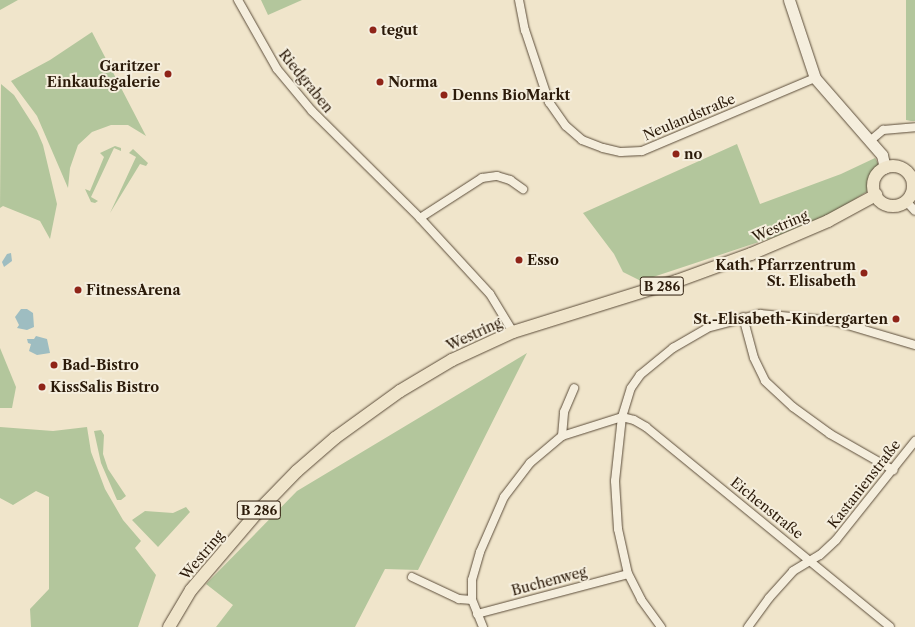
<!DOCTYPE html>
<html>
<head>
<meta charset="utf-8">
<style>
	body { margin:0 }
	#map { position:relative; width:915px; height:627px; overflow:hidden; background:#f0e5cb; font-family:"Libre Caslon Text",serif }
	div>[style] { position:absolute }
	.green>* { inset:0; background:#b3c69c }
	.water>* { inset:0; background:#9ebdc1 }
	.roads { filter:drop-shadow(0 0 1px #5c4d3a) drop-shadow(0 0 1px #5c4d3a) }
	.street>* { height:8px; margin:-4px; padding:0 4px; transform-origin:4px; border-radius:4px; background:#f5eedd }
	.secondary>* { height:11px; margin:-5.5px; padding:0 5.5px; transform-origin:5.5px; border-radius:5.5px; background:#f5eedd }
	.primary>* { height:12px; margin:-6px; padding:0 6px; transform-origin:6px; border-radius:6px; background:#f0e5cb }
	.primary>.ring { margin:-6px; padding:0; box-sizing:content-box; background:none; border:12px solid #f0e5cb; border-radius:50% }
	.dots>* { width:11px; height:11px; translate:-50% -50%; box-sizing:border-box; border:2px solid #f5eedd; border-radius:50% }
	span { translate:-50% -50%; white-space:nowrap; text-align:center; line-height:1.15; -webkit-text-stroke:4px #f5eedd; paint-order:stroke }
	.shield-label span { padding:1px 3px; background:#f5eedd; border:1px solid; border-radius:3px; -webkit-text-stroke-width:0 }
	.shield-label { font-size:13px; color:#2b1a09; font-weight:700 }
	.poi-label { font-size:14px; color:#2b1a09; font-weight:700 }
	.left { translate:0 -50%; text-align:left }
	.right { translate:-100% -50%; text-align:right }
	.street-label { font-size:14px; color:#2b1a09 }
</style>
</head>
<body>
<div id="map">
	<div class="green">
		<i style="clip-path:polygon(0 0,18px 0,0 10px)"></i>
		<i style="clip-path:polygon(261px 0,302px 0,268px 15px)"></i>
		<i style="clip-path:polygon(906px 0,915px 0,915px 121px,911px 121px,906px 120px)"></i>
		<i style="clip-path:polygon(92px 32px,146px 136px,128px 125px,111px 125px,92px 132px,78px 145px,70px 168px,68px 188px,37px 116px,11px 81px,50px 60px)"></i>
		<i style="clip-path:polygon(1px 84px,14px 95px,37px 131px,43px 145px,57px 204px,50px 239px,40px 221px,3px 206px,0 208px)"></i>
		<i style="clip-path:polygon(737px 144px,760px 204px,841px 174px,875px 158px,882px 170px,876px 186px,836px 211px,777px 236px,641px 281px,623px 272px,614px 254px,583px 213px)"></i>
		<i style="clip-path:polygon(115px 146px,121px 148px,121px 151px,114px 148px,91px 197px,98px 201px,95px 203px,91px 202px,85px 189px,90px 191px,104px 157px,100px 153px)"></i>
		<i style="clip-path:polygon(133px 149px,148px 163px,146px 166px,140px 164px,110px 213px,136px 157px,129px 153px)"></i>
		<i style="clip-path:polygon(0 348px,16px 387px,12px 408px,0 408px)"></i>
		<i style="clip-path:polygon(527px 353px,418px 570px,385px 569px,355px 627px,216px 627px,233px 605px,206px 584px,297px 491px)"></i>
		<i style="clip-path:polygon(0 427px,53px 431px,87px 427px,91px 452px,105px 489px,123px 520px,141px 541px,135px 548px,156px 575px,138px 627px,31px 627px,30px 609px,49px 589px,49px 497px,36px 491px,13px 505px,0 498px)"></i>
		<i style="clip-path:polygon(101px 430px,104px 435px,103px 454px,108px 469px,126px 496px,121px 500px,117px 500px,101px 463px,94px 431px)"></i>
		<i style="clip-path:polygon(186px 507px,190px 512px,158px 547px,132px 520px,145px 511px,173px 513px)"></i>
	</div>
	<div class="water">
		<i style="clip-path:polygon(11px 253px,12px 261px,4px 267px,2px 262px,7px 254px)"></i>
		<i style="clip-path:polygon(21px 309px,27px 309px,33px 313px,34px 327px,27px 330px,17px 328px,19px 325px,15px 317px)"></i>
		<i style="clip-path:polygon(36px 336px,47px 339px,50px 353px,37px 355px,29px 351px,31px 344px,28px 343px,27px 339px,34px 339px)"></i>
	</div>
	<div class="roads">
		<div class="street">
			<i style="left:238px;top:0;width:79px;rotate:60.5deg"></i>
			<i style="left:277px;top:69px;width:55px;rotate:50.2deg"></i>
			<i style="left:312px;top:111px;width:152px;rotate:44.7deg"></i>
			<i style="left:420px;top:218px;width:103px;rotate:47.4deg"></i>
			<i style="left:490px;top:294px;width:44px;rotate:58.8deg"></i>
			<i style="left:519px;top:0;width:31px;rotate:79deg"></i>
			<i style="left:525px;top:30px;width:76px;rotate:71.6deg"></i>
			<i style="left:549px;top:102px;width:29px;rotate:55deg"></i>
			<i style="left:566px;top:126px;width:21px;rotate:41deg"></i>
			<i style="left:582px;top:140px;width:22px;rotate:21deg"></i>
			<i style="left:603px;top:148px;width:18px;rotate:13deg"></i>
			<i style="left:621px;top:152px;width:21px;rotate:-3deg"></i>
			<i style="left:642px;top:151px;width:188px;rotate:-22.9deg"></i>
			<i style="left:871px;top:140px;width:16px;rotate:-40deg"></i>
			<i style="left:883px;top:130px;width:32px;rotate:-5deg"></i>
			<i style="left:906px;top:201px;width:13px;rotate:48deg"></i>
			<i style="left:420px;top:218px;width:74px;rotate:-32.8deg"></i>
			<i style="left:482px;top:178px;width:15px;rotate:-8deg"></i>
			<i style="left:497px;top:176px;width:14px;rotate:17deg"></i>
			<i style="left:510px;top:180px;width:16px;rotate:35deg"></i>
			<i style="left:743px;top:317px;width:42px;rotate:75deg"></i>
			<i style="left:754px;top:358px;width:25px;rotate:64deg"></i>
			<i style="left:765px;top:381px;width:38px;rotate:43deg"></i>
			<i style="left:793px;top:407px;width:46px;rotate:36.1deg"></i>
			<i style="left:830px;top:434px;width:73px;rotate:29.7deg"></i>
			<i style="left:562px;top:436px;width:24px;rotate:-85deg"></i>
			<i style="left:564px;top:412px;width:26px;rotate:-67deg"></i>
			<i style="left:412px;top:577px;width:52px;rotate:25.1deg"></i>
			<i style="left:459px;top:599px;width:13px;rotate:4deg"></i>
			<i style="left:477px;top:614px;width:156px;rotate:-14.8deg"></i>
			<i style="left:483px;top:627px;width:29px;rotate:-112deg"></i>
			<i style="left:472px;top:600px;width:20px;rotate:-90deg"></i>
			<i style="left:472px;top:580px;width:29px;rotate:-74deg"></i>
			<i style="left:480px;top:552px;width:60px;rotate:-66.4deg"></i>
			<i style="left:504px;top:497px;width:43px;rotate:-52.6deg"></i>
			<i style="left:530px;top:463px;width:42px;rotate:-40.2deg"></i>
			<i style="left:562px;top:436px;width:63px;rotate:-17.6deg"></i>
			<i style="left:622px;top:417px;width:12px;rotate:14deg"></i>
			<i style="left:634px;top:420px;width:14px;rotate:30deg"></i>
			<i style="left:646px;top:427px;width:315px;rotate:39.3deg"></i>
			<i style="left:661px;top:627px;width:34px;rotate:-126deg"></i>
			<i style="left:641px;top:599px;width:28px;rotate:-117deg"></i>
			<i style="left:628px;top:574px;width:46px;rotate:-102.5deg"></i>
			<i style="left:618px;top:529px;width:48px;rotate:-93.6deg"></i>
			<i style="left:615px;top:481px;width:64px;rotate:-83.8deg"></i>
			<i style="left:622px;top:417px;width:30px;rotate:-73deg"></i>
			<i style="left:631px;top:388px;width:16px;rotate:-55deg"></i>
			<i style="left:640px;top:375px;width:43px;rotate:-39.3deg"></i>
			<i style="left:673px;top:348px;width:39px;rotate:-30deg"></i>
			<i style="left:707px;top:328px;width:55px;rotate:-14.8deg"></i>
			<i style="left:760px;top:314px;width:74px;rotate:5.4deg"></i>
			<i style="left:834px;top:321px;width:84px;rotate:16.5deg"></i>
			<i style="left:748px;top:627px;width:36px;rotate:-54deg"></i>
			<i style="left:769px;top:598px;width:36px;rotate:-48deg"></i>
			<i style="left:793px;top:571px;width:31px;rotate:-31deg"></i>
			<i style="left:820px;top:555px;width:22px;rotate:-43deg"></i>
			<i style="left:836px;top:540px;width:127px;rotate:-51.4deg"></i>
		</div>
		<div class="secondary">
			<i style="left:789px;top:0;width:82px;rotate:71.6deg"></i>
			<i style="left:815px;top:78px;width:102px;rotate:49deg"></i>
			<i style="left:882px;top:155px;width:13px;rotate:77deg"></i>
		</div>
		<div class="primary">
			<i class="ring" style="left:873px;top:166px;width:28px;height:28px"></i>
			<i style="left:169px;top:627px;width:43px;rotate:-59.3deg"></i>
			<i style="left:191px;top:590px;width:109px;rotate:-49.5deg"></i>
			<i style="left:262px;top:507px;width:50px;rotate:-45.8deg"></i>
			<i style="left:297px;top:471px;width:50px;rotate:-41deg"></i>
			<i style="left:335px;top:438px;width:80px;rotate:-35.9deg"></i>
			<i style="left:400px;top:391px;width:61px;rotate:-30.8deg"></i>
			<i style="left:452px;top:360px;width:67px;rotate:-24.7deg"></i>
			<i style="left:513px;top:332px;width:172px;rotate:-17.3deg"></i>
			<i style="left:677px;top:281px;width:79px;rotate:-20deg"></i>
			<i style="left:751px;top:254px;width:84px;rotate:-23.2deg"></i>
			<i style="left:828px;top:221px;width:55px;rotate:-28.4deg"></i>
		</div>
	</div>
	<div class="dots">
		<i style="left:373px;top:30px;background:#8f2418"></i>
		<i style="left:168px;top:74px;background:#8f2418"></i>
		<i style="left:380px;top:82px;background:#8f2418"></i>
		<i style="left:444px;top:95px;background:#8f2418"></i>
		<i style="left:676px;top:154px;background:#8f2418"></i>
		<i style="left:519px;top:260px;background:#8f2418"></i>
		<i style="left:864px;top:273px;background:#8f2418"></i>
		<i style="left:78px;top:290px;background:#8f2418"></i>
		<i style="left:896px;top:319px;background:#8f2418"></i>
		<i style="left:54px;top:365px;background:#8f2418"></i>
		<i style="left:42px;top:387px;background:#8f2418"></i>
	</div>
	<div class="shield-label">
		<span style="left:662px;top:286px">B 286</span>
		<span style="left:259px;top:510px">B 286</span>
	</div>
	<div class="poi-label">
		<span class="left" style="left:381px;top:30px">tegut</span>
		<span class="right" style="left:160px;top:74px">Garitzer<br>Einkaufsgalerie</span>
		<span class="left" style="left:388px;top:82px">Norma</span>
		<span class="left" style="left:452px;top:95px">Denns BioMarkt</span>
		<span class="left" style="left:684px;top:154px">no</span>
		<span class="left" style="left:527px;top:260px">Esso</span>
		<span class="right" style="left:856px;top:273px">Kath. Pfarrzentrum<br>St. Elisabeth</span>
		<span class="left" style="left:86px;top:290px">FitnessArena</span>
		<span class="right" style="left:888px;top:319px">St.-Elisabeth-Kindergarten</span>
		<span class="left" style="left:62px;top:365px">Bad-Bistro</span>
		<span class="left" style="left:50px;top:387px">KissSalis Bistro</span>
	</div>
	<div class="street-label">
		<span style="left:306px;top:81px;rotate:51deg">Riedgraben</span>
		<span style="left:689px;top:117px;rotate:-23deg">Neulandstraße</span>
		<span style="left:780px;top:226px;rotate:-23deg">Westring</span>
		<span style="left:474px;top:334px;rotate:-25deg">Westring</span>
		<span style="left:864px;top:484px;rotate:-52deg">Kastanienstraße</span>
		<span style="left:767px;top:508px;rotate:39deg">Eichenstraße</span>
		<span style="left:202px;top:555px;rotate:-50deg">Westring</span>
		<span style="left:549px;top:581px;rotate:-15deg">Buchenweg</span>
	</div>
</div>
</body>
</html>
